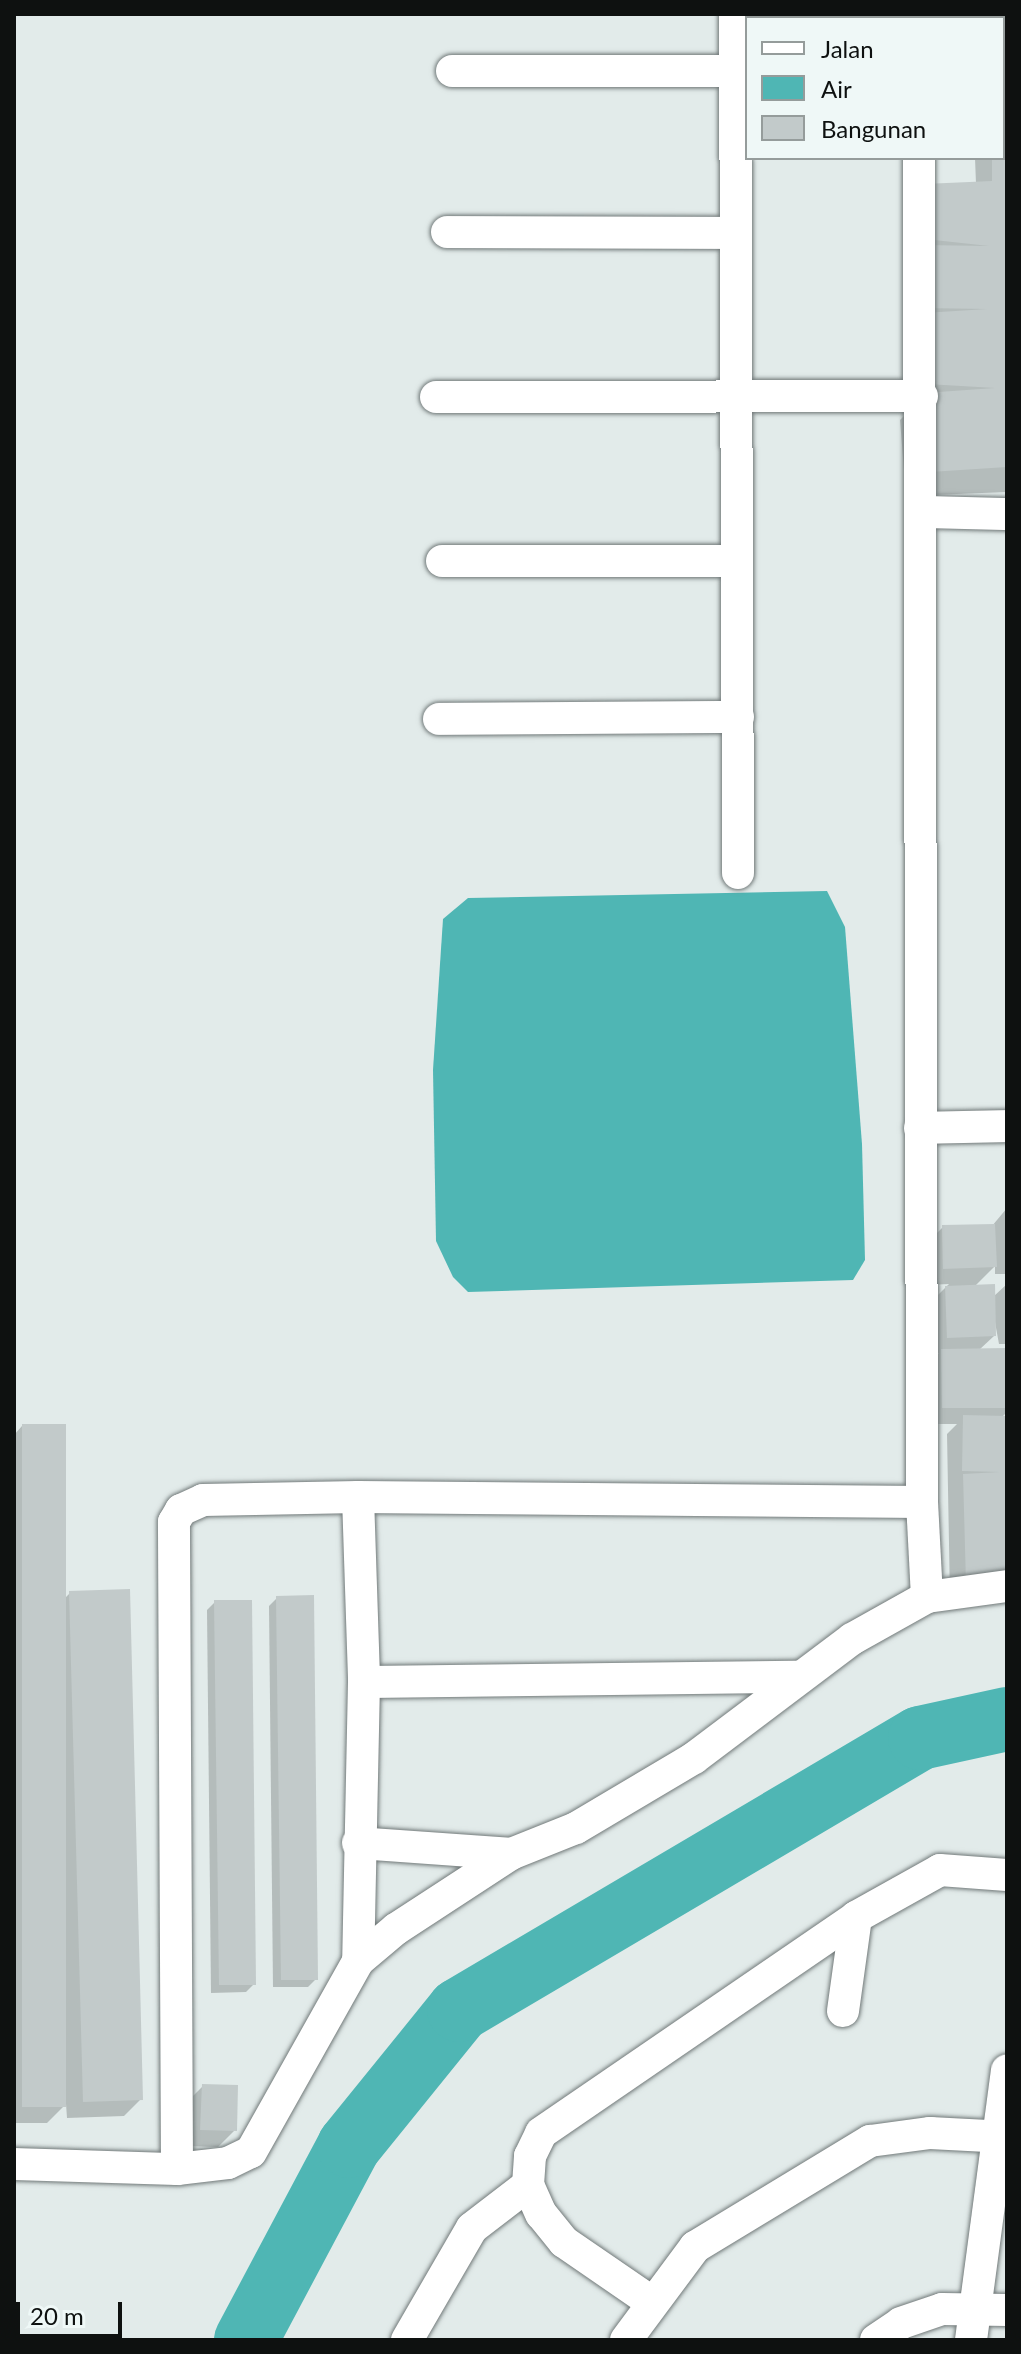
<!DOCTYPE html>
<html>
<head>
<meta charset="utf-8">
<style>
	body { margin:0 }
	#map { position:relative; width:1021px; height:2354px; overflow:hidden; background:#e2ebea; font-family:Lato,sans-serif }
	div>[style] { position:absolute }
	.water>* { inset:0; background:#4fb6b4 }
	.shadow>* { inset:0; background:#0003 }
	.river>* { height:64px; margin:-32px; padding:0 32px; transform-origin:32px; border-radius:32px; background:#4fb6b4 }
	.building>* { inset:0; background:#c2caca }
	.roads { filter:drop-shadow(0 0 2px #717979) drop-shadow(0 0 2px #717979) }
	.street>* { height:32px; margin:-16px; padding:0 16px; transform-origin:16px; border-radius:16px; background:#fff }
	span { translate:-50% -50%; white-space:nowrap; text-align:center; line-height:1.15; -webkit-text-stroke:8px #eff8f7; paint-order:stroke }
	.frame { position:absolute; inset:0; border:16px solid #0e1110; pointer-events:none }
	.legend { position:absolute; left:745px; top:16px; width:260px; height:144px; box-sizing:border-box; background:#eff8f7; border:2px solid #959c9b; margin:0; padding:10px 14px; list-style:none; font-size:24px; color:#0e1110 }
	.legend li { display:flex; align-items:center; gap:16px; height:40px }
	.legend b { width:40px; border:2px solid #959c9b }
	.scale { position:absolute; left:16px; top:2302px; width:106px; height:36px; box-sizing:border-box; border:4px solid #0e1110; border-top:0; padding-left:10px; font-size:24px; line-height:28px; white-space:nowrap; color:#0e1110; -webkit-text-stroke:6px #eff8f7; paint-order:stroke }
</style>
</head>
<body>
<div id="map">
	<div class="water">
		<i style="clip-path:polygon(827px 891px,845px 927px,862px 1144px,865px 1260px,853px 1280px,468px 1292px,453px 1277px,436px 1241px,433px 1070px,443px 919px,468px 898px)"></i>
	</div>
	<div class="shadow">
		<i style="clip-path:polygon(971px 14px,1007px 14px,1007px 492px,906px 496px,900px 420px,919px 401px,907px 263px,976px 184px,975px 158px,1003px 158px,1003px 18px)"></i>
		<i style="clip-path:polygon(1007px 1208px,1007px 1274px,995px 1274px,995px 1266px,974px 1287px,993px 1297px,1007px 1284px,1007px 1344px,999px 1344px,994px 1317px,994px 1336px,979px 1350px,1007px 1350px,1007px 1412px,1001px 1418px,1007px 1418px,1007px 1597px,950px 1600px,947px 1434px,957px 1424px,926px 1424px,925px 1368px,939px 1353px,931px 1353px,929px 1304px,949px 1284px,927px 1285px,926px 1244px,943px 1227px,992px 1226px)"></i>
		<i style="clip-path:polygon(22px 1426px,64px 1599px,70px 1593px,141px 2099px,124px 2116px,67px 2118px,66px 2104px,47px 2123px,14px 2123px,14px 1435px)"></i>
		<i style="clip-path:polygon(277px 1598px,316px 1979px,308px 1987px,273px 1987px,269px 1606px)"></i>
		<i style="clip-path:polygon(215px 1602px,254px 1984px,246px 1992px,211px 1993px,207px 1610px)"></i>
		<i style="clip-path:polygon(203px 2086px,235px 2130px,218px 2147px,184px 2146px,186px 2103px)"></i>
	</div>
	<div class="river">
		<i style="left:246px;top:2340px;width:220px;rotate:-62deg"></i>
		<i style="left:349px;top:2146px;width:175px;rotate:-51deg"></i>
		<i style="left:459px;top:2010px;width:535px;rotate:-30.54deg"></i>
		<i style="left:920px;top:1738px;width:89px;rotate:-12.3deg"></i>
	</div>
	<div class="building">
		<i style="clip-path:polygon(988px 14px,1007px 14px,1007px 467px,930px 472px,924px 393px,995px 388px,927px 384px,924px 313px,987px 309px,922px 308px,923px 245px,989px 246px,925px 239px,924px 184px,992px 181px,992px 158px,1003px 158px,1003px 18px)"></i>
		<i style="clip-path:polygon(995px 1224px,997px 1267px,943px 1269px,942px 1225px)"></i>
		<i style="clip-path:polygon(995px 1284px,996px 1336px,947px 1338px,945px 1286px)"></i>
		<i style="clip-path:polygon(1007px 1348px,1007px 1408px,942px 1408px,941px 1349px)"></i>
		<i style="clip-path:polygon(963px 1415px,1007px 1416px,1007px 1583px,966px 1584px,963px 1474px,1000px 1472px,962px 1471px)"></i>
		<i style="clip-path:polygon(22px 1424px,66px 1424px,66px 2107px,22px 2107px)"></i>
		<i style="clip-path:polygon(130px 1589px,143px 2100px,83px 2102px,69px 1591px)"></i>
		<i style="clip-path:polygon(314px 1595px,318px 1980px,281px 1980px,276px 1596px)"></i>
		<i style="clip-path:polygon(214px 1600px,252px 1600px,256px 1985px,219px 1985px)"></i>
		<i style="clip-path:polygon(202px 2084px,238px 2085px,237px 2131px,200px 2130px)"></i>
	</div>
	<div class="roads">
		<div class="street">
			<i style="left:735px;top:14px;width:859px;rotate:89.8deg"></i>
			<i style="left:917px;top:14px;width:4px;rotate:90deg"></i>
			<i style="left:452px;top:71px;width:283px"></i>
			<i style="left:447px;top:232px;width:289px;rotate:0.2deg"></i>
			<i style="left:436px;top:397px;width:486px;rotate:-0.1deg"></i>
			<i style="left:923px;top:512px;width:84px;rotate:1.4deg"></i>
			<i style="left:442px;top:561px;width:295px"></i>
			<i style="left:439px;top:719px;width:299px;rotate:-0.4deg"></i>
			<i style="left:920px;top:1128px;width:87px;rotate:-1.3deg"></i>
			<i style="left:358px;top:1497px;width:185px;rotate:88.1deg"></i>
			<i style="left:364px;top:1682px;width:279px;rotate:91.2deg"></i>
			<i style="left:922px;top:1502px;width:95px;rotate:87deg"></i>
			<i style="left:364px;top:1682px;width:435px;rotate:-0.7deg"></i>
			<i style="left:358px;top:1843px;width:153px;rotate:4.1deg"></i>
			<i style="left:843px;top:2011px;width:95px;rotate:-82.1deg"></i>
			<i style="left:856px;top:1917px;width:96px;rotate:-29.2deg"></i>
			<i style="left:940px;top:1870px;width:67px;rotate:4.3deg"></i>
			<i style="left:14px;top:2164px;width:163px;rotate:1.8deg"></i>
			<i style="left:177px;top:2169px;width:647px;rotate:-90.27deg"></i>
			<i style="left:174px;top:1522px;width:14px;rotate:-60deg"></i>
			<i style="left:181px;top:1510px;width:24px;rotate:-24deg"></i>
			<i style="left:203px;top:1500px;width:155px;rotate:-1.1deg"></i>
			<i style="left:358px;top:1497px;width:564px;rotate:0.51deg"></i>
			<i style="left:922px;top:1502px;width:1344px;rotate:-90.13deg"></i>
			<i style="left:177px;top:2169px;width:51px;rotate:-6.7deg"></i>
			<i style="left:228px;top:2163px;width:25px;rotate:-26deg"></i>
			<i style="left:251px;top:2152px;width:219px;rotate:-60.7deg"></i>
			<i style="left:358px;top:1961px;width:50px;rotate:-40.1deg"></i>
			<i style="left:396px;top:1929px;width:137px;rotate:-33.1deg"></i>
			<i style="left:511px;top:1854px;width:70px;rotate:-21.8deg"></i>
			<i style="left:576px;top:1828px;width:137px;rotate:-30.7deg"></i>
			<i style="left:694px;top:1758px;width:198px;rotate:-37deg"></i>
			<i style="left:852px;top:1639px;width:86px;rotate:-29.2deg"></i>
			<i style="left:927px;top:1597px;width:81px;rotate:-7.8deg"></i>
			<i style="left:650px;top:2301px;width:104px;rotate:-145.5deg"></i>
			<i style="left:564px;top:2242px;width:36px;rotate:-129deg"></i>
			<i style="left:541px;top:2214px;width:32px;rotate:-114deg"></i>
			<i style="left:528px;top:2185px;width:29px;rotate:-86deg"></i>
			<i style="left:530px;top:2156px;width:25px;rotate:-64deg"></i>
			<i style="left:541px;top:2133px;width:382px;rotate:-34.4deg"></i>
			<i style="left:407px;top:2340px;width:129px;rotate:-59.9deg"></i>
			<i style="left:472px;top:2228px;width:71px;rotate:-37.5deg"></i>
			<i style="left:626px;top:2340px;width:116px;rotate:-53.4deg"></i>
			<i style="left:695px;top:2247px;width:205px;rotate:-31.2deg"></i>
			<i style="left:870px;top:2141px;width:61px;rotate:-7.6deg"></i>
			<i style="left:930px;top:2133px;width:77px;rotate:3deg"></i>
			<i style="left:876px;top:2340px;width:30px;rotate:-34deg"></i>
			<i style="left:901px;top:2323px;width:43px;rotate:-18.9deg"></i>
			<i style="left:942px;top:2309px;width:65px;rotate:0.9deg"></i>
			<i style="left:971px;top:2340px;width:272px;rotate:-82.4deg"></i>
		</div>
	</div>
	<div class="frame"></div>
	<ul class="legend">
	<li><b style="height:10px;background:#fff"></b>Jalan</li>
	<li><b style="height:22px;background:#4fb6b4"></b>Air</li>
	<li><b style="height:22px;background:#c2caca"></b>Bangunan</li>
	</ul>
	<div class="scale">20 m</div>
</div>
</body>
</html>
